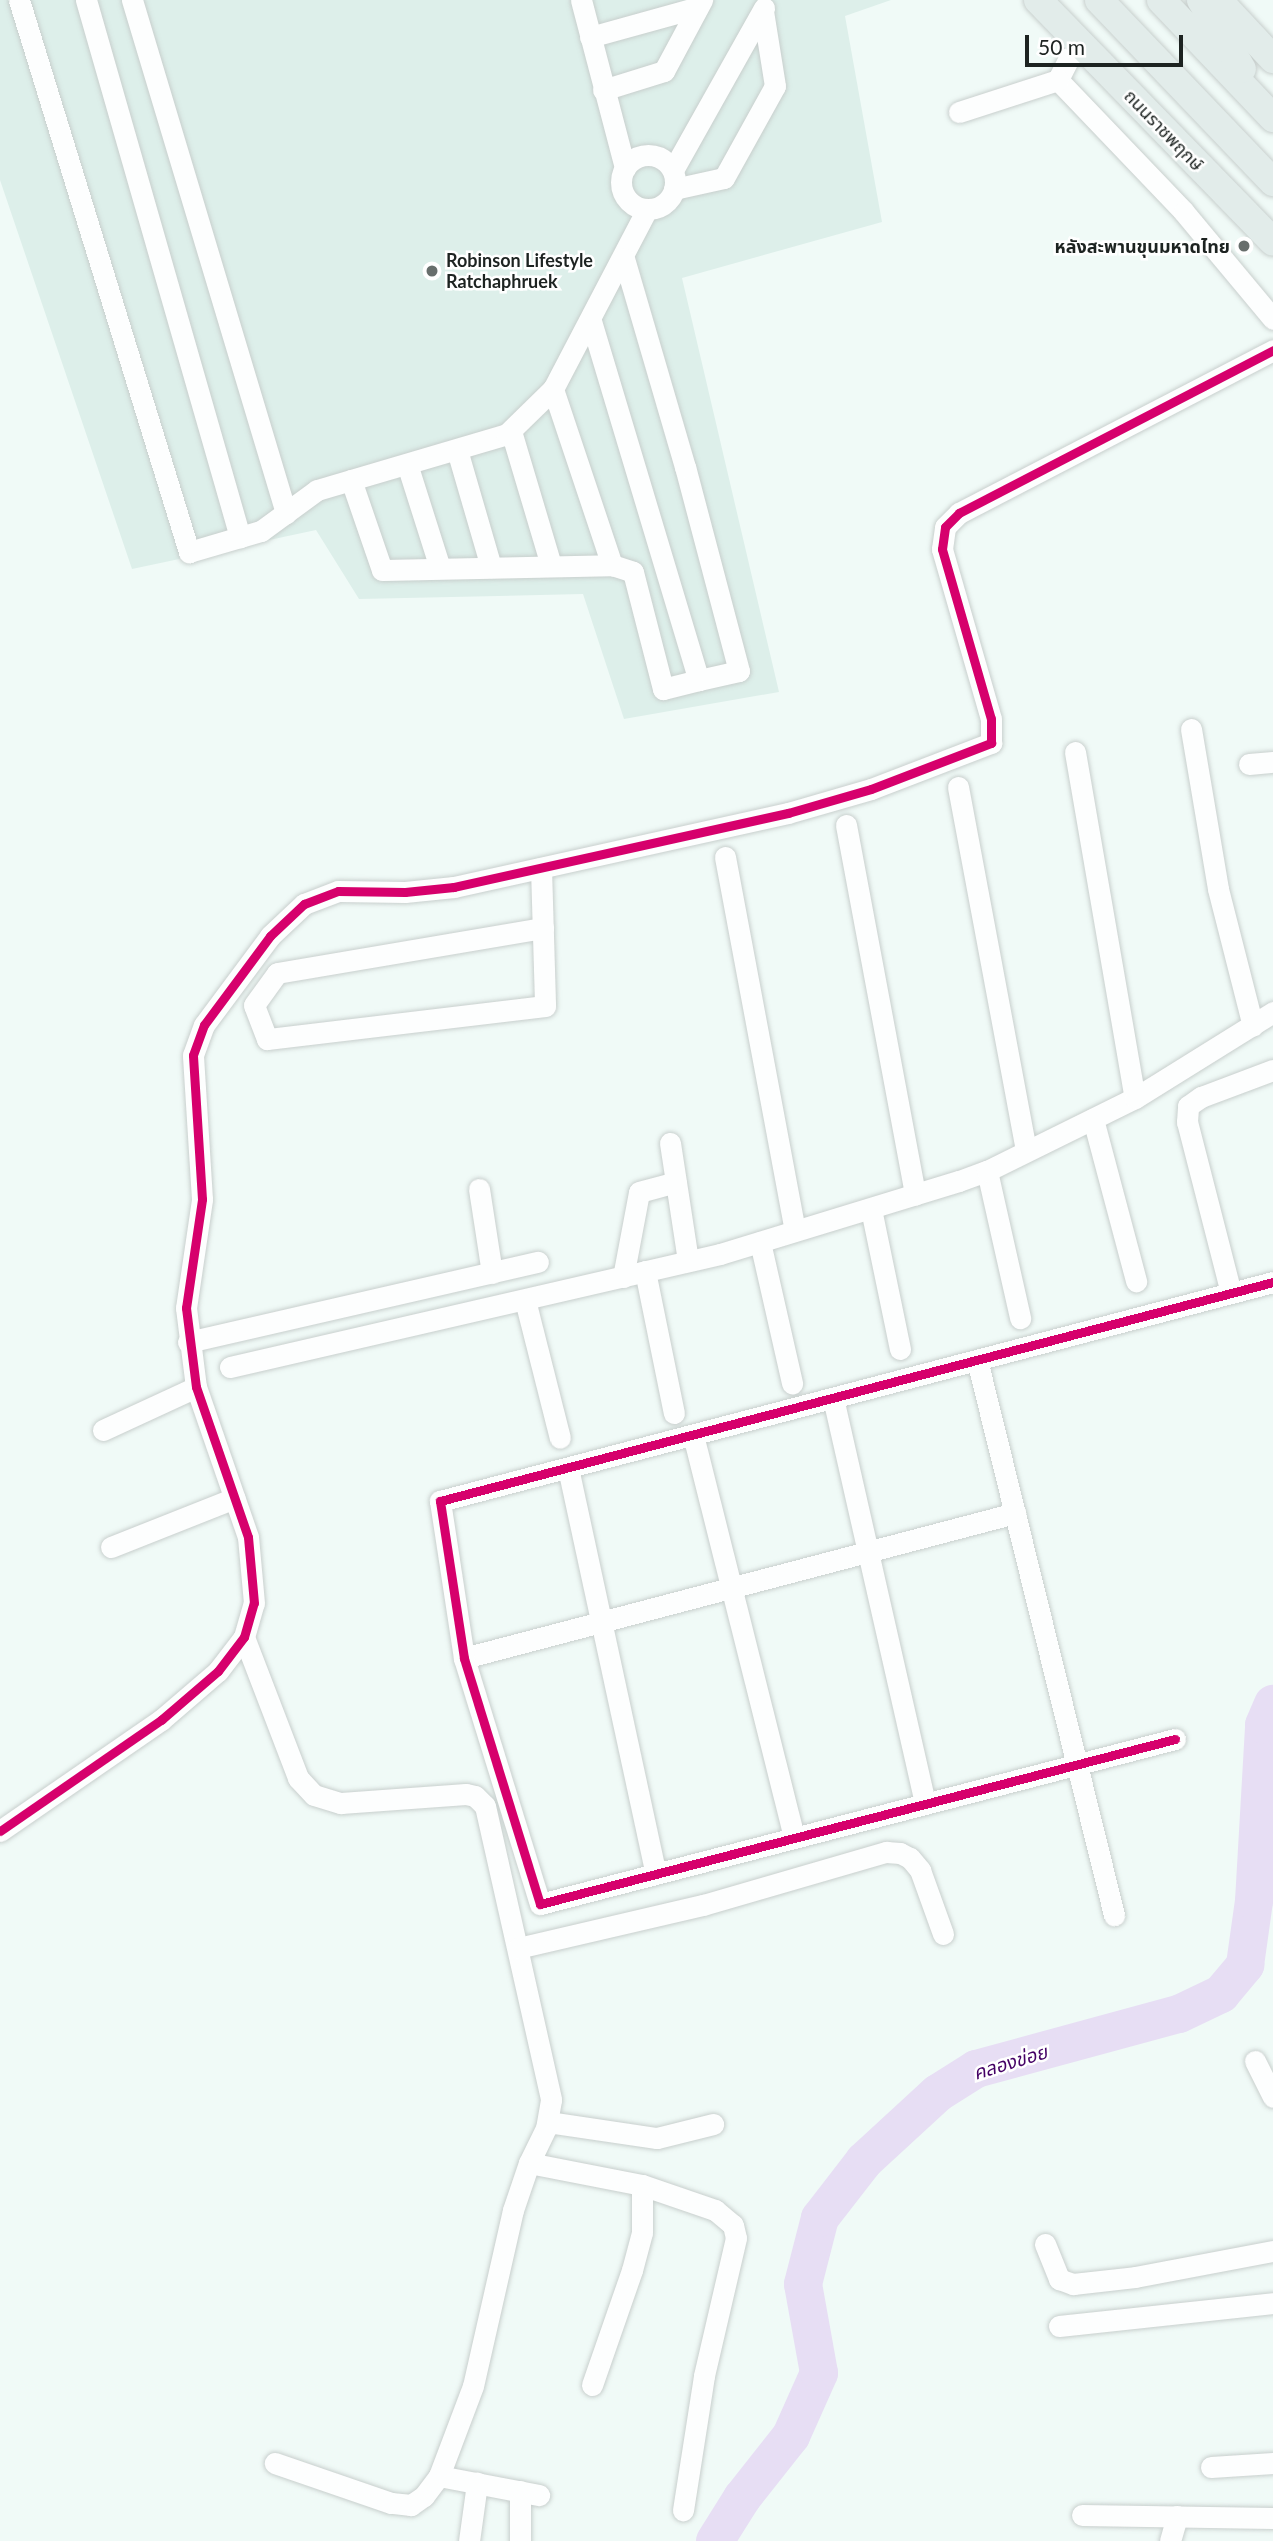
<!DOCTYPE html>
<html>
<head>
<meta charset="utf-8">
<style>
	body { margin:0 }
	#map { position:relative; width:1273px; height:2541px; overflow:hidden; background:#f0faf7; font-family:Lato,"Noto Sans Thai",sans-serif }
	div>[style] { position:absolute }
	.built>* { inset:0; background:#ddefea }
	.river>* { height:38px; margin:-19px; padding:0 19px; transform-origin:19px; border-radius:19px; background:#e7def4 }
	.roads { filter:drop-shadow(0 0 2px #c8cfcd) drop-shadow(0 0 2px #c8cfcd) }
	.minor>* { height:21px; margin:-10.5px; padding:0 10.5px; transform-origin:10.5px; border-radius:10.5px; background:#fdfefe }
	.minor>.ring { margin:-10.5px; padding:0; box-sizing:content-box; background:none; border:21px solid #fdfefe; border-radius:50% }
	.major>* { height:28px; margin:-14px; padding:0 14px; transform-origin:14px; border-radius:14px; background:#e2ecea }
	.cycleway>* { height:9px; margin:-4.5px; padding:0 4.5px; transform-origin:4.5px; border-radius:4.5px; background:#d6006c }
	.dots>* { width:19px; height:19px; translate:-50% -50%; box-sizing:border-box; border:4px solid #fff; border-radius:50% }
	span { translate:-50% -50%; white-space:nowrap; text-align:center; line-height:1.15; -webkit-text-stroke:5px #fff; paint-order:stroke }
	.street-label { font-size:18px; color:#1d2321 }
	.poi-label { font-size:18px; color:#1d2321; font-weight:700 }
	.right { translate:-100% -50%; text-align:right }
	.left { translate:0 -50%; text-align:left }
	.water-label { font-size:19px; color:#440165; font-style:italic }
	.scale { position:absolute; left:1025px; top:35px; width:158px; height:32px; box-sizing:border-box; border:4px solid #1d2321; border-top:0; padding-left:9px; font-size:21px; line-height:24px; white-space:nowrap; color:#1d2321; -webkit-text-stroke:5px #fff; paint-order:stroke }
</style>
</head>
<body>
<div id="map">
	<div class="built">
		<i style="clip-path:polygon(0 0,891px 0,845px 16px,882px 222px,682px 278px,779px 692px,624px 719px,583px 594px,359px 599px,316px 530px,132px 569px,0 180px)"></i>
	</div>
	<div class="river">
		<i style="left:715px;top:2541px;width:51px;rotate:-57.9deg"></i>
		<i style="left:742px;top:2498px;width:79px;rotate:-51.7deg"></i>
		<i style="left:791px;top:2436px;width:69px;rotate:-66deg"></i>
		<i style="left:819px;top:2373px;width:90px;rotate:-100.2deg"></i>
		<i style="left:803px;top:2284px;width:68px;rotate:-75.6deg"></i>
		<i style="left:820px;top:2218px;width:72px;rotate:-52.3deg"></i>
		<i style="left:864px;top:2161px;width:100px;rotate:-42.6deg"></i>
		<i style="left:938px;top:2093px;width:45px;rotate:-32.3deg"></i>
		<i style="left:976px;top:2069px;width:210px;rotate:-15.2deg"></i>
		<i style="left:1179px;top:2014px;width:47px;rotate:-25.5deg"></i>
		<i style="left:1221px;top:1994px;width:38px;rotate:-50deg"></i>
		<i style="left:1245px;top:1965px;width:65px;rotate:-82deg"></i>
		<i style="left:1254px;top:1901px;width:176px;rotate:-86.7deg"></i>
		<i style="left:1264px;top:1725px;width:23px;rotate:-67deg"></i>
	</div>
	<div class="roads">
		<div class="minor">
			<i style="left:19px;top:0;width:578px;rotate:72.88deg"></i>
			<i style="left:189px;top:552px;width:75px;rotate:-16.3deg"></i>
			<i style="left:261px;top:531px;width:69px;rotate:-36.2deg"></i>
			<i style="left:317px;top:490px;width:198px;rotate:-16.4deg"></i>
			<i style="left:507px;top:434px;width:64px;rotate:-44.4deg"></i>
			<i style="left:553px;top:389px;width:203px;rotate:-62.4deg"></i>
			<i style="left:86px;top:0;width:559px;rotate:74deg"></i>
			<i style="left:132px;top:0;width:536px;rotate:73.29deg"></i>
			<i style="left:581px;top:0;width:174px;rotate:75.3deg"></i>
			<i style="left:590px;top:37px;width:112px;rotate:-15.5deg"></i>
			<i style="left:1084px;top:47px;width:19px;rotate:144deg"></i>
			<i style="left:1069px;top:58px;width:25px;rotate:117deg"></i>
			<i style="left:1058px;top:80px;width:182px;rotate:46.3deg"></i>
			<i style="left:1184px;top:212px;width:139px;rotate:50.2deg"></i>
			<i style="left:603px;top:90px;width:64px;rotate:-17.3deg"></i>
			<i style="left:664px;top:71px;width:81px;rotate:-61.8deg"></i>
			<i style="left:959px;top:112px;width:104px;rotate:-17.9deg"></i>
			<i class="ring" style="left:621px;top:155px;width:33px;height:33px"></i>
			<i style="left:673px;top:170px;width:186px;rotate:-60.7deg"></i>
			<i style="left:674px;top:189px;width:51px;rotate:-12.4deg"></i>
			<i style="left:724px;top:178px;width:105px;rotate:-61deg"></i>
			<i style="left:775px;top:86px;width:76px;rotate:-99.1deg"></i>
			<i style="left:591px;top:321px;width:375px;rotate:73.3deg"></i>
			<i style="left:699px;top:680px;width:41px;rotate:-12.7deg"></i>
			<i style="left:739px;top:671px;width:211px;rotate:-104.8deg"></i>
			<i style="left:685px;top:467px;width:217px;rotate:-106.3deg"></i>
			<i style="left:553px;top:389px;width:186px;rotate:71.5deg"></i>
			<i style="left:612px;top:565px;width:22px;rotate:18deg"></i>
			<i style="left:633px;top:572px;width:121px;rotate:75.6deg"></i>
			<i style="left:663px;top:689px;width:37px;rotate:-14deg"></i>
			<i style="left:511px;top:431px;width:140px;rotate:73.4deg"></i>
			<i style="left:457px;top:450px;width:122px;rotate:73.8deg"></i>
			<i style="left:407px;top:464px;width:109px;rotate:72.4deg"></i>
			<i style="left:351px;top:480px;width:95px;rotate:71deg"></i>
			<i style="left:382px;top:570px;width:230px;rotate:-1.2deg"></i>
			<i style="left:1191px;top:729px;width:162px;rotate:80.4deg"></i>
			<i style="left:1218px;top:889px;width:141px;rotate:75.7deg"></i>
			<i style="left:1075px;top:752px;width:351px;rotate:80.2deg"></i>
			<i style="left:1249px;top:764px;width:24px;rotate:-5deg"></i>
			<i style="left:958px;top:787px;width:370px;rotate:79.4deg"></i>
			<i style="left:846px;top:825px;width:376px;rotate:79.4deg"></i>
			<i style="left:725px;top:857px;width:380px;rotate:79.4deg"></i>
			<i style="left:541px;top:868px;width:138px;rotate:88.3deg"></i>
			<i style="left:545px;top:1006px;width:280px;rotate:173.2deg"></i>
			<i style="left:267px;top:1039px;width:36px;rotate:-111deg"></i>
			<i style="left:254px;top:1005px;width:39px;rotate:-54deg"></i>
			<i style="left:277px;top:973px;width:270px;rotate:-9.6deg"></i>
			<i style="left:1093px;top:1119px;width:168px;rotate:75.1deg"></i>
			<i style="left:670px;top:1143px;width:119px;rotate:81.3deg"></i>
			<i style="left:987px;top:1171px;width:151px;rotate:77.3deg"></i>
			<i style="left:479px;top:1189px;width:85px;rotate:81.2deg"></i>
			<i style="left:871px;top:1209px;width:143px;rotate:78.3deg"></i>
			<i style="left:760px;top:1242px;width:145px;rotate:77.2deg"></i>
			<i style="left:645px;top:1271px;width:145px;rotate:78.5deg"></i>
			<i style="left:623px;top:1277px;width:86px;rotate:-79.3deg"></i>
			<i style="left:639px;top:1192px;width:38px;rotate:-15deg"></i>
			<i style="left:1231px;top:1293px;width:177px;rotate:-104.4deg"></i>
			<i style="left:1187px;top:1122px;width:16px;rotate:-86deg"></i>
			<i style="left:1188px;top:1106px;width:16px;rotate:-35deg"></i>
			<i style="left:1201px;top:1097px;width:77px;rotate:-20.6deg"></i>
			<i style="left:525px;top:1300px;width:142px;rotate:75.8deg"></i>
			<i style="left:188px;top:1342px;width:359px;rotate:-12.9deg"></i>
			<i style="left:977px;top:1360px;width:572px;rotate:76.13deg"></i>
			<i style="left:230px;top:1367px;width:503px;rotate:-12.99deg"></i>
			<i style="left:720px;top:1254px;width:250px;rotate:-17deg"></i>
			<i style="left:959px;top:1181px;width:30px;rotate:-20deg"></i>
			<i style="left:987px;top:1171px;width:165px;rotate:-26.3deg"></i>
			<i style="left:1135px;top:1098px;width:163px;rotate:-31.9deg"></i>
			<i style="left:833px;top:1398px;width:416px;rotate:77.2deg"></i>
			<i style="left:103px;top:1430px;width:102px;rotate:-24.8deg"></i>
			<i style="left:693px;top:1435px;width:415px;rotate:75.9deg"></i>
			<i style="left:568px;top:1468px;width:415px;rotate:77.8deg"></i>
			<i style="left:111px;top:1547px;width:133px;rotate:-21.6deg"></i>
			<i style="left:244px;top:1637px;width:151px;rotate:69deg"></i>
			<i style="left:298px;top:1778px;width:23px;rotate:47deg"></i>
			<i style="left:314px;top:1795px;width:28px;rotate:17deg"></i>
			<i style="left:341px;top:1803px;width:125px;rotate:-4.1deg"></i>
			<i style="left:466px;top:1794px;width:9px;rotate:13deg"></i>
			<i style="left:475px;top:1796px;width:14px;rotate:45deg"></i>
			<i style="left:485px;top:1806px;width:301px;rotate:77.3deg"></i>
			<i style="left:551px;top:2100px;width:28px;rotate:100deg"></i>
			<i style="left:546px;top:2128px;width:39px;rotate:116deg"></i>
			<i style="left:529px;top:2163px;width:50px;rotate:108.8deg"></i>
			<i style="left:513px;top:2210px;width:180px;rotate:102.8deg"></i>
			<i style="left:473px;top:2386px;width:96px;rotate:110.7deg"></i>
			<i style="left:439px;top:2476px;width:25px;rotate:127deg"></i>
			<i style="left:424px;top:2496px;width:16px;rotate:145deg"></i>
			<i style="left:411px;top:2505px;width:20px;rotate:-174deg"></i>
			<i style="left:391px;top:2503px;width:123px;rotate:-161deg"></i>
			<i style="left:464px;top:1658px;width:570px;rotate:-14.74deg"></i>
			<i style="left:1175px;top:1739px;width:656px;rotate:165.43deg"></i>
			<i style="left:540px;top:1904px;width:257px;rotate:-107.2deg"></i>
			<i style="left:464px;top:1658px;width:159px;rotate:-98.7deg"></i>
			<i style="left:440px;top:1501px;width:861px;rotate:-14.73deg"></i>
			<i style="left:0;top:1831px;width:196px;rotate:-34.6deg"></i>
			<i style="left:161px;top:1720px;width:75px;rotate:-40.7deg"></i>
			<i style="left:218px;top:1671px;width:43px;rotate:-52.6deg"></i>
			<i style="left:244px;top:1637px;width:35px;rotate:-74deg"></i>
			<i style="left:254px;top:1603px;width:66px;rotate:-95.2deg"></i>
			<i style="left:248px;top:1537px;width:159px;rotate:-109.1deg"></i>
			<i style="left:196px;top:1387px;width:80px;rotate:-97.2deg"></i>
			<i style="left:186px;top:1308px;width:110px;rotate:-81.6deg"></i>
			<i style="left:202px;top:1199px;width:144px;rotate:-93.6deg"></i>
			<i style="left:193px;top:1055px;width:32px;rotate:-70deg"></i>
			<i style="left:204px;top:1025px;width:111px;rotate:-53.4deg"></i>
			<i style="left:270px;top:936px;width:47px;rotate:-43.3deg"></i>
			<i style="left:304px;top:904px;width:36px;rotate:-21deg"></i>
			<i style="left:338px;top:891px;width:67px;rotate:0.9deg"></i>
			<i style="left:405px;top:892px;width:49px;rotate:-5.8deg"></i>
			<i style="left:454px;top:887px;width:342px;rotate:-12.5deg"></i>
			<i style="left:788px;top:813px;width:86px;rotate:-16.1deg"></i>
			<i style="left:871px;top:789px;width:129px;rotate:-21deg"></i>
			<i style="left:991px;top:743px;width:24px;rotate:-90deg"></i>
			<i style="left:991px;top:719px;width:177px;rotate:-106.1deg"></i>
			<i style="left:942px;top:549px;width:22px;rotate:-82deg"></i>
			<i style="left:945px;top:527px;width:20px;rotate:-45deg"></i>
			<i style="left:959px;top:513px;width:354px;rotate:-27.4deg"></i>
			<i style="left:518px;top:1948px;width:190px;rotate:-13.1deg"></i>
			<i style="left:703px;top:1905px;width:191px;rotate:-16.2deg"></i>
			<i style="left:886px;top:1852px;width:14px;rotate:4deg"></i>
			<i style="left:900px;top:1853px;width:11px;rotate:27deg"></i>
			<i style="left:910px;top:1858px;width:16px;rotate:50deg"></i>
			<i style="left:920px;top:1870px;width:68px;rotate:70.2deg"></i>
			<i style="left:1255px;top:2061px;width:40px;rotate:63.4deg"></i>
			<i style="left:548px;top:2122px;width:110px;rotate:8.4deg"></i>
			<i style="left:657px;top:2138px;width:58px;rotate:-14deg"></i>
			<i style="left:529px;top:2163px;width:115px;rotate:11deg"></i>
			<i style="left:642px;top:2185px;width:77px;rotate:18.9deg"></i>
			<i style="left:715px;top:2210px;width:23px;rotate:40deg"></i>
			<i style="left:733px;top:2225px;width:13px;rotate:77deg"></i>
			<i style="left:736px;top:2238px;width:142px;rotate:103.1deg"></i>
			<i style="left:704px;top:2376px;width:136px;rotate:98.9deg"></i>
			<i style="left:1045px;top:2244px;width:38px;rotate:68deg"></i>
			<i style="left:1059px;top:2279px;width:15px;rotate:20deg"></i>
			<i style="left:1073px;top:2284px;width:62px;rotate:-6.4deg"></i>
			<i style="left:1135px;top:2277px;width:140px;rotate:-10.7deg"></i>
			<i style="left:1059px;top:2326px;width:215px;rotate:-6.1deg"></i>
			<i style="left:592px;top:2385px;width:122px;rotate:-70.8deg"></i>
			<i style="left:632px;top:2270px;width:39px;rotate:-75deg"></i>
			<i style="left:642px;top:2232px;width:47px;rotate:-90deg"></i>
			<i style="left:1211px;top:2467px;width:62px;rotate:-3.7deg"></i>
			<i style="left:439px;top:2476px;width:102px;rotate:10.8deg"></i>
			<i style="left:520px;top:2491px;width:50px;rotate:90deg"></i>
			<i style="left:1082px;top:2515px;width:191px;rotate:0.9deg"></i>
			<i style="left:469px;top:2541px;width:59px;rotate:-82.1deg"></i>
			<i style="left:1170px;top:2541px;width:26px;rotate:-74deg"></i>
		</div>
		<div class="major">
			<i style="left:1038px;top:0;width:337px;rotate:45.8deg"></i>
			<i style="left:1099px;top:0;width:252px;rotate:46.3deg"></i>
			<i style="left:1161px;top:0;width:163px;rotate:46.5deg"></i>
			<i style="left:1201px;top:0;width:80px;rotate:59.3deg"></i>
			<i style="left:1218px;top:0;width:81px;rotate:47deg"></i>
		</div>
	</div>
	<div class="cycleway">
		<i style="left:1175px;top:1739px;width:656px;rotate:165.43deg"></i>
		<i style="left:540px;top:1904px;width:257px;rotate:-107.2deg"></i>
		<i style="left:464px;top:1658px;width:159px;rotate:-98.7deg"></i>
		<i style="left:440px;top:1501px;width:861px;rotate:-14.73deg"></i>
		<i style="left:0;top:1831px;width:196px;rotate:-34.6deg"></i>
		<i style="left:161px;top:1720px;width:75px;rotate:-40.7deg"></i>
		<i style="left:218px;top:1671px;width:43px;rotate:-52.6deg"></i>
		<i style="left:244px;top:1637px;width:35px;rotate:-74deg"></i>
		<i style="left:254px;top:1603px;width:66px;rotate:-95.2deg"></i>
		<i style="left:248px;top:1537px;width:159px;rotate:-109.1deg"></i>
		<i style="left:196px;top:1387px;width:80px;rotate:-97.2deg"></i>
		<i style="left:186px;top:1308px;width:110px;rotate:-81.6deg"></i>
		<i style="left:202px;top:1199px;width:144px;rotate:-93.6deg"></i>
		<i style="left:193px;top:1055px;width:32px;rotate:-70deg"></i>
		<i style="left:204px;top:1025px;width:111px;rotate:-53.4deg"></i>
		<i style="left:270px;top:936px;width:47px;rotate:-43.3deg"></i>
		<i style="left:304px;top:904px;width:36px;rotate:-21deg"></i>
		<i style="left:338px;top:891px;width:67px;rotate:0.9deg"></i>
		<i style="left:405px;top:892px;width:49px;rotate:-5.8deg"></i>
		<i style="left:454px;top:887px;width:342px;rotate:-12.5deg"></i>
		<i style="left:788px;top:813px;width:86px;rotate:-16.1deg"></i>
		<i style="left:871px;top:789px;width:129px;rotate:-21deg"></i>
		<i style="left:991px;top:743px;width:24px;rotate:-90deg"></i>
		<i style="left:991px;top:719px;width:177px;rotate:-106.1deg"></i>
		<i style="left:942px;top:549px;width:22px;rotate:-82deg"></i>
		<i style="left:945px;top:527px;width:20px;rotate:-45deg"></i>
		<i style="left:959px;top:513px;width:354px;rotate:-27.4deg"></i>
	</div>
	<div class="dots">
		<i style="left:1244px;top:246px;background:#676e6c"></i>
		<i style="left:432px;top:271px;background:#676e6c"></i>
	</div>
	<div class="street-label">
		<span style="left:1164px;top:130px;rotate:46deg">ถนนราชพฤกษ์</span>
	</div>
	<div class="poi-label">
		<span class="right" style="left:1230px;top:246px">หลังสะพานขุนมหาดไทย</span>
		<span class="left" style="left:446px;top:271px">Robinson Lifestyle<br>Ratchaphruek</span>
	</div>
	<div class="water-label">
		<span style="left:1010px;top:2062px;rotate:-17deg">คลองข่อย</span>
	</div>
	<div class="scale">50 m</div>
</div>
</body>
</html>
